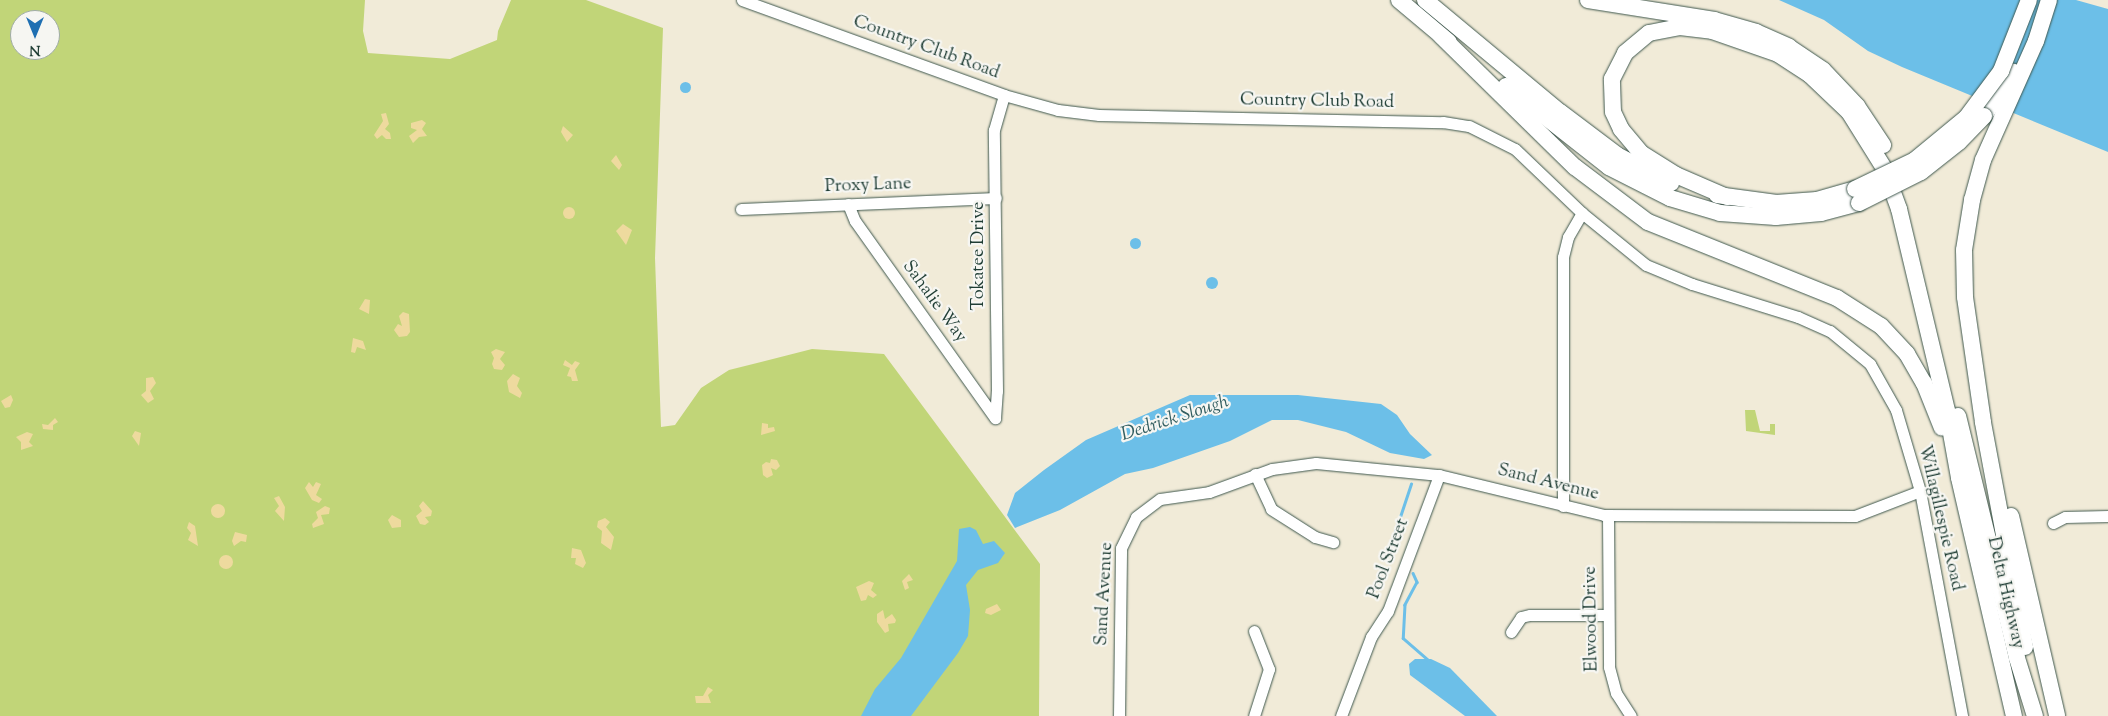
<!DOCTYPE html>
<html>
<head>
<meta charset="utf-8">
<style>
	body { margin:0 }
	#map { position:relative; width:2108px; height:716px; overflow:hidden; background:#f1ebd8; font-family:"Sorts Mill Goudy",serif }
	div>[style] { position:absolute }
	.green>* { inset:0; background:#c1d578 }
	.sand>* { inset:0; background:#eeda9e }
	.round { border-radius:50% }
	.water>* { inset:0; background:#6cbfe8 }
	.stream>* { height:2.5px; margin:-1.25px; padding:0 1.25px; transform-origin:1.25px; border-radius:1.25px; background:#6cbfe8 }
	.roads { filter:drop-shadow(0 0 1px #3e574d) drop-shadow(0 0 1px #3e574d) }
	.minor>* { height:11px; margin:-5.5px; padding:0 5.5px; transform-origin:5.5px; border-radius:5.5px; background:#fff }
	.highway>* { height:16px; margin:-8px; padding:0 8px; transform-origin:8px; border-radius:8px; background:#fff }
	.bridges { filter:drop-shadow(0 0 1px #3e574d) drop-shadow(0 0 1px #3e574d) }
	.highway-bridge>* { height:16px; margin:-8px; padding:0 8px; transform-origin:8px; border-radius:8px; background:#fff }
	span { translate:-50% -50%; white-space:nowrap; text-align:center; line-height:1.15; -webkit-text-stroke:4.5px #f6f6f2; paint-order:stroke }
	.street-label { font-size:18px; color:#1f3d34 }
	.water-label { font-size:19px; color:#325e61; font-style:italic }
	.north { position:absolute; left:10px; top:10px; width:50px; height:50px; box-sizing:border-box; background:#f6f6f2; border:1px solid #a0aca6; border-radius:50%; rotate:180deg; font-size:14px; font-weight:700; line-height:20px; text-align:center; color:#1f3d34 }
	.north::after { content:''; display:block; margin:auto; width:18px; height:22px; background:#1f6fb2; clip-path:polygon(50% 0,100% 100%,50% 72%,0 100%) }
</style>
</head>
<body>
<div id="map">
	<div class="green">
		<i style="clip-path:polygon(evenodd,0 0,365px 0,363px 31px,368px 53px,450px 59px,497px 40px,498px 31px,511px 0,586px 0,663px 28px,655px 258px,661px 427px,675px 425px,701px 388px,729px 370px,812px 349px,884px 354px,1040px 564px,1039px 716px,0 716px,0 0,20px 20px,50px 20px,50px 50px,20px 50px,20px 20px)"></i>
		<i style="clip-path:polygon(1745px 410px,1755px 410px,1760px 431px,1770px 431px,1770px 424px,1775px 424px,1775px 435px,1746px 431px)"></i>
	</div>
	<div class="sand">
		<i style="clip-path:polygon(386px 113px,389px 124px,385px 129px,390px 133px,391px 139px,386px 139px,382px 135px,377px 139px,374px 135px,383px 121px,381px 114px)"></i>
		<i style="clip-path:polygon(422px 120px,426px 123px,422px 129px,427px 136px,419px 137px,413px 143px,409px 136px,417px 130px,411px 128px,411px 123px)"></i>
		<i style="clip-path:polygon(563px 126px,573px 135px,567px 142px,561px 132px)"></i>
		<i style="clip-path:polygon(616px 155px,622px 165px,619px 170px,611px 161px)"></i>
		<i class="round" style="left:563px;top:207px;width:12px;height:12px"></i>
		<i style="clip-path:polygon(623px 224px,632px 230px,626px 245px,616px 231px)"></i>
		<i style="clip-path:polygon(365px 299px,370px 300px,369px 314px,359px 309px)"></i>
		<i style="clip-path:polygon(403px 312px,409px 314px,410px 332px,407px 336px,399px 337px,394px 330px,398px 324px,402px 326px,399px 316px)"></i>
		<i style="clip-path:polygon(353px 338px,363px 341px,366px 350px,357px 347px,355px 353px,351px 352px)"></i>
		<i style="clip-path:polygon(496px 349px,505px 352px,500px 359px,505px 365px,502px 370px,494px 369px,492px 364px,494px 358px,491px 352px)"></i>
		<i style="clip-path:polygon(565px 360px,572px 365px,575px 361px,580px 363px,575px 370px,578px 381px,572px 381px,571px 377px,567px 376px,570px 368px,563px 365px)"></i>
		<i style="clip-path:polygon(513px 374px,520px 378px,517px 386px,522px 393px,520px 398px,509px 392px,507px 381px)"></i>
		<i style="clip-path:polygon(153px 377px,156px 383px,150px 391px,154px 399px,148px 403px,141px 395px,146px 391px,146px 378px)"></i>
		<i style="clip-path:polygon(11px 395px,13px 400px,10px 407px,5px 408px,1px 401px)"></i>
		<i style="clip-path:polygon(55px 418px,58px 422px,53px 425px,53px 430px,43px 429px,42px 424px,48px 425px)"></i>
		<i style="clip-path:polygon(762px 423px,768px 424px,768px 428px,774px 427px,775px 431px,761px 435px)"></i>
		<i style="clip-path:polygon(135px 431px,141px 433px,139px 446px,132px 436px)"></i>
		<i style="clip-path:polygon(27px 432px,33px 434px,29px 442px,33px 446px,21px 450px,21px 442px,16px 437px)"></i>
		<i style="clip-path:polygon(771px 459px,777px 460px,780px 466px,776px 470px,771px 468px,773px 475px,767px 478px,763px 475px,762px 465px,766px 462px,770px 463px)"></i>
		<i style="clip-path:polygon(309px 482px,313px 487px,316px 482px,321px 484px,316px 495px,322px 499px,319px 503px,312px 500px,305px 488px)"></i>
		<i style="clip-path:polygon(279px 496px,285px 507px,284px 521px,275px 511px,279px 506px,274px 498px)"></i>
		<i style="clip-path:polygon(423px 501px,432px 511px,431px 516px,425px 517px,429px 522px,425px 525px,420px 524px,416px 516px,422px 511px,419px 506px)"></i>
		<i class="round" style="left:211px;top:504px;width:14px;height:14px"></i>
		<i style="clip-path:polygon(325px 506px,330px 508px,329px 514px,321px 515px,324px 524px,313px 528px,312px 524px,318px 518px,316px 512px)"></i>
		<i style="clip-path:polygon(392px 515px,401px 520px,401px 527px,392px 528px,388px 520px)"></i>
		<i style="clip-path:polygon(605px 518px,610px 522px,606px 527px,614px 537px,611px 550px,601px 543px,602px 531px,597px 527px,598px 521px)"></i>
		<i style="clip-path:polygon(189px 522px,195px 526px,198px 546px,188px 540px,191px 533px,187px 528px)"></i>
		<i style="clip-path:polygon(235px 532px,247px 535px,246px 542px,241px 541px,234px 546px,232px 541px)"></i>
		<i style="clip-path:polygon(572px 548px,581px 550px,586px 563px,583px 568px,575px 564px,576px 558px,571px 558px)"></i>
		<i class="round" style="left:219px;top:555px;width:14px;height:14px"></i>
		<i style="clip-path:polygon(909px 574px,913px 580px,907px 582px,909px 588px,905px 590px,902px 581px)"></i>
		<i style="clip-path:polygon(869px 581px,874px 583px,871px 590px,877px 595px,873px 598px,868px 595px,866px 600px,861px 601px,856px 587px)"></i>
		<i style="clip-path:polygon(997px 604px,1001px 610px,991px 615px,985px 613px,986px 609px)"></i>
		<i style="clip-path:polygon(883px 610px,885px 619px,892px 614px,896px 620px,895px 623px,888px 624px,889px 631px,885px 633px,877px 622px,877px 614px)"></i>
		<i style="clip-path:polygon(708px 687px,713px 690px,708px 695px,711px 703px,696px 703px,695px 696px,703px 696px)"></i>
	</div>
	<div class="water">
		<i style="clip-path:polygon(1779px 0,2076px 0,2108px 9px,2108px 152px,1902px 67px,1868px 51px,1824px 20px)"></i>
		<i class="round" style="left:679.5px;top:81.5px;width:11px;height:11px"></i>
		<i class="round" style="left:1129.5px;top:237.5px;width:11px;height:11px"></i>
		<i class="round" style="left:1206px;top:277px;width:12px;height:12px"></i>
		<i style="clip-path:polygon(1190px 395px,1298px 395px,1381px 404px,1397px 415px,1410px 434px,1432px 455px,1424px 459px,1390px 453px,1346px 432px,1298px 420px,1272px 420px,1230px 441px,1153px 468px,1125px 474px,1060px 510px,1015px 528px,1007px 515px,1015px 493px,1044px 470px,1086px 440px)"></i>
		<i style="clip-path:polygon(970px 527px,976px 530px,983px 544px,994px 541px,1005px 553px,998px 563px,978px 570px,966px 585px,970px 610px,968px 636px,958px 653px,911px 716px,861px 716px,875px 689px,901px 658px,957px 561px,959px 529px)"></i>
		<i style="clip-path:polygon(1415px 659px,1431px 659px,1450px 668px,1497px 716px,1465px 716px,1410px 675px,1409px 664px)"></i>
	</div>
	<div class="stream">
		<i style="left:1387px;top:556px;width:76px;rotate:-71.6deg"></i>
		<i style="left:1413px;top:573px;width:10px;rotate:66deg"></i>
		<i style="left:1417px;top:582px;width:26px;rotate:118deg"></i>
		<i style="left:1405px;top:605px;width:33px;rotate:93deg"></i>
		<i style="left:1403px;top:638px;width:35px;rotate:41deg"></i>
	</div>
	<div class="roads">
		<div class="minor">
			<i style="left:742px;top:0;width:279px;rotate:19.9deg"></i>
			<i style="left:1004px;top:95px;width:56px;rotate:15.5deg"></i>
			<i style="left:1058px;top:110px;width:41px;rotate:7deg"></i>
			<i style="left:1099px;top:115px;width:344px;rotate:1.2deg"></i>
			<i style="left:1443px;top:122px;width:26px;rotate:9deg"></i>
			<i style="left:1469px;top:126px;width:51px;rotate:26.6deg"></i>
			<i style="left:1515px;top:149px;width:93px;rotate:43.7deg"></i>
			<i style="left:1582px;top:213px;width:82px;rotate:39.1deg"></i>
			<i style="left:1646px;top:265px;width:50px;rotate:22.4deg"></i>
			<i style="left:1692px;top:284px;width:111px;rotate:17.3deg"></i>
			<i style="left:1798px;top:317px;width:35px;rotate:24deg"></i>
			<i style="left:1830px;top:331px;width:52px;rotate:39.5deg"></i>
			<i style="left:1870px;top:364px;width:53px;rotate:60.5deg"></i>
			<i style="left:1896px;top:410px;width:84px;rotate:73.5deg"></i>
			<i style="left:1920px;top:491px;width:229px;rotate:79.4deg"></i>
			<i style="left:848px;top:204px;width:18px;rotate:68deg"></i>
			<i style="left:855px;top:221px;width:242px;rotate:54.6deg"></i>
			<i style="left:741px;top:209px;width:255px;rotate:-2.5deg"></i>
			<i style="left:995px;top:418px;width:27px;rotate:-86deg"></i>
			<i style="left:997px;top:391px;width:261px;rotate:-90.7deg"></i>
			<i style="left:994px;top:130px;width:36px;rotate:-74deg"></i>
			<i style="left:1255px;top:474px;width:38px;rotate:65deg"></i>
			<i style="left:1271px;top:509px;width:52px;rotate:32.5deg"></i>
			<i style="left:1315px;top:537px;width:19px;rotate:16deg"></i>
			<i style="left:1563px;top:506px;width:249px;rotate:-90deg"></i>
			<i style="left:1563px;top:257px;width:21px;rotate:-76deg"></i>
			<i style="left:1568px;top:237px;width:28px;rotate:-60deg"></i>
			<i style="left:1608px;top:515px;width:152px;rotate:89.6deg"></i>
			<i style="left:1609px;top:667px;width:27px;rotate:75deg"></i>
			<i style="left:1616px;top:693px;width:27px;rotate:57deg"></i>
			<i style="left:2053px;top:523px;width:13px;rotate:-27deg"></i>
			<i style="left:2065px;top:517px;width:43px;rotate:-1.3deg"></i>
			<i style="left:1254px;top:631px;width:41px;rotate:68.5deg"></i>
			<i style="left:1269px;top:669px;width:49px;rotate:107.7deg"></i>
			<i style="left:1511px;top:632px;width:18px;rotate:-56deg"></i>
			<i style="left:1521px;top:617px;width:9px;rotate:-13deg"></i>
			<i style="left:1530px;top:615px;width:78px"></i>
			<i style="left:1119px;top:716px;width:168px;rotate:-89.3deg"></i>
			<i style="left:1121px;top:548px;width:34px;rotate:-64deg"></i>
			<i style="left:1136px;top:517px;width:30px;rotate:-37deg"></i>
			<i style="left:1160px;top:499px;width:49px;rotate:-8.1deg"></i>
			<i style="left:1209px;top:492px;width:67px;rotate:-20.1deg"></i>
			<i style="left:1272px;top:469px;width:44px;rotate:-7.8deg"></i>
			<i style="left:1316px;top:463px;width:124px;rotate:5.6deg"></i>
			<i style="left:1439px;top:475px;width:170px;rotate:13.6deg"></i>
			<i style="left:1604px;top:515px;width:251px;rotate:0.2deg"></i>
			<i style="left:1855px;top:516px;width:70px;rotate:-21deg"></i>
			<i style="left:1341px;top:716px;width:85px;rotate:-69.2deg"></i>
			<i style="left:1371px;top:637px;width:31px;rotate:-57deg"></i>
			<i style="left:1388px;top:611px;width:145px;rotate:-69.4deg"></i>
		</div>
		<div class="highway">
			<i style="left:1399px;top:0;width:65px;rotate:40deg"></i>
			<i style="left:1425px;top:0;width:175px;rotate:39.7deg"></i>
			<i style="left:1560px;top:112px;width:71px;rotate:37deg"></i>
			<i style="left:1617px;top:155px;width:61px;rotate:27.4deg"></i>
			<i style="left:1588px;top:0;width:128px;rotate:9deg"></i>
			<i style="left:1714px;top:20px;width:44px;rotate:15.9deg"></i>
			<i style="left:1756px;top:32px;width:36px;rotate:24deg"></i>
			<i style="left:1789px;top:47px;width:41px;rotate:34.1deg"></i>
			<i style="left:1823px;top:70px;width:50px;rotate:46.6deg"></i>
			<i style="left:1857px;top:106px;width:47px;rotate:56.3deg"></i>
			<i style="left:1441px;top:36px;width:187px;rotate:44.4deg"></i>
			<i style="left:1575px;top:167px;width:91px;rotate:37deg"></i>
			<i style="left:1648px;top:222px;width:204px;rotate:21.9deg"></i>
			<i style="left:1837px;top:298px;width:52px;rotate:32.5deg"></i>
			<i style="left:1881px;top:326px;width:38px;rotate:47deg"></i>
			<i style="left:1907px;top:354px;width:34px;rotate:60deg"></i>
			<i style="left:1924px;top:383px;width:48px;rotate:68.2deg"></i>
			<i style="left:1506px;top:86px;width:131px;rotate:38.2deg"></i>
			<i style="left:1609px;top:167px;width:68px;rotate:26.9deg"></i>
			<i style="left:1670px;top:198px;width:52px;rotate:16.7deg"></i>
			<i style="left:1720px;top:213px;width:56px;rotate:4.1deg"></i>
			<i style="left:1776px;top:217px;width:45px;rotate:-5.1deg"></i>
			<i style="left:1821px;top:213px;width:39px;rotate:-15deg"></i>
			<i style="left:1984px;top:116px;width:53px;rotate:-56.6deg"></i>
			<i style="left:1717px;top:195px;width:60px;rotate:7.7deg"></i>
			<i style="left:1776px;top:203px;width:41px;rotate:-4.2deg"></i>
			<i style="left:1817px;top:200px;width:40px;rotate:-16deg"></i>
			<i style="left:1727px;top:197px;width:56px;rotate:-156.7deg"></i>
			<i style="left:1676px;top:175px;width:41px;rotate:-147.8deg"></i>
			<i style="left:1641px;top:153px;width:31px;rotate:-130deg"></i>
			<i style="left:1621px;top:129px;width:19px;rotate:-115deg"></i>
			<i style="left:1613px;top:112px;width:33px;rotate:-92deg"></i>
			<i style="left:1612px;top:79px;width:29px;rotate:-63deg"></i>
			<i style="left:1625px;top:53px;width:31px;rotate:-40deg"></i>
			<i style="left:1649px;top:33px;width:32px;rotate:-11deg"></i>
			<i style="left:1680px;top:27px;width:32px;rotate:7deg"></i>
			<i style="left:1712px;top:31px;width:70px;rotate:19.2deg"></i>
			<i style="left:1778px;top:54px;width:38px;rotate:33deg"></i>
			<i style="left:1810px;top:75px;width:54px;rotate:43.5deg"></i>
			<i style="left:1849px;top:112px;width:66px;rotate:58deg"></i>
			<i style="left:1884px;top:168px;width:44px;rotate:69.9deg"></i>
			<i style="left:1899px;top:209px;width:208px;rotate:76.6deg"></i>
			<i style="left:1947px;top:411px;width:68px;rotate:79.8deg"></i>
			<i style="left:1959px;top:478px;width:244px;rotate:77deg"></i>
			<i style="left:1958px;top:416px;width:249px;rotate:76.3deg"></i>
			<i style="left:2017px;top:658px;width:61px;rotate:72.8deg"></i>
			<i style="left:2011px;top:516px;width:205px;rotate:77deg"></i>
			<i style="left:2025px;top:647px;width:229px;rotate:-100.6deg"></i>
			<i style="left:1983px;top:422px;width:126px;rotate:-98.2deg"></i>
			<i style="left:1965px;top:297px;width:47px;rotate:-91.2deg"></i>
			<i style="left:1964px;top:250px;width:51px;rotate:-80.9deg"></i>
			<i style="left:1972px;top:200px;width:41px;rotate:-74.6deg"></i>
			<i style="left:1983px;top:160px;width:130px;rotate:-66deg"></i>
			<i style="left:2036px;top:41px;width:43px;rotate:-72.4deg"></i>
		</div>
	</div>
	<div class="bridges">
		<div class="highway-bridge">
			<i style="left:1855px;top:189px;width:67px;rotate:-25.8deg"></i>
			<i style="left:1915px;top:160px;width:66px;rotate:-39.5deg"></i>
			<i style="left:1966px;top:118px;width:59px;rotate:-53.3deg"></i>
			<i style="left:2001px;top:71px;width:76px;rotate:-68.5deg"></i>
			<i style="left:1859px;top:203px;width:69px;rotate:-26.6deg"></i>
			<i style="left:1921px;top:172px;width:48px;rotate:-38.3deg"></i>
			<i style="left:1959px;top:142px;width:36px;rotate:-46deg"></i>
		</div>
	</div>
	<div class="street-label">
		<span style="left:926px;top:48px;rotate:20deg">Country Club Road</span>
		<span style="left:1317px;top:102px;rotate:1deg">Country Club Road</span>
		<span style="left:868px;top:186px;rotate:-2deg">Proxy Lane</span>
		<span style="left:979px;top:256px;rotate:-90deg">Tokatee Drive</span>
		<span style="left:934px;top:302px;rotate:54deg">Sahalie Way</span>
		<span style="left:1548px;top:483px;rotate:14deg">Sand Avenue</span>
		<span style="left:1940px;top:518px;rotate:77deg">Willagillespie Road</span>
		<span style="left:1389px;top:559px;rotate:-69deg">Pool Street</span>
		<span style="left:2005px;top:593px;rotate:77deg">Delta Highway</span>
		<span style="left:1105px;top:594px;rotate:-87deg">Sand Avenue</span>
		<span style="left:1592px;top:619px;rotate:-91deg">Elwood Drive</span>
	</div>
	<div class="water-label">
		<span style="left:1175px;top:419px;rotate:-18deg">Dedrick Slough</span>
	</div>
	<div class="north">N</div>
</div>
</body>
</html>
